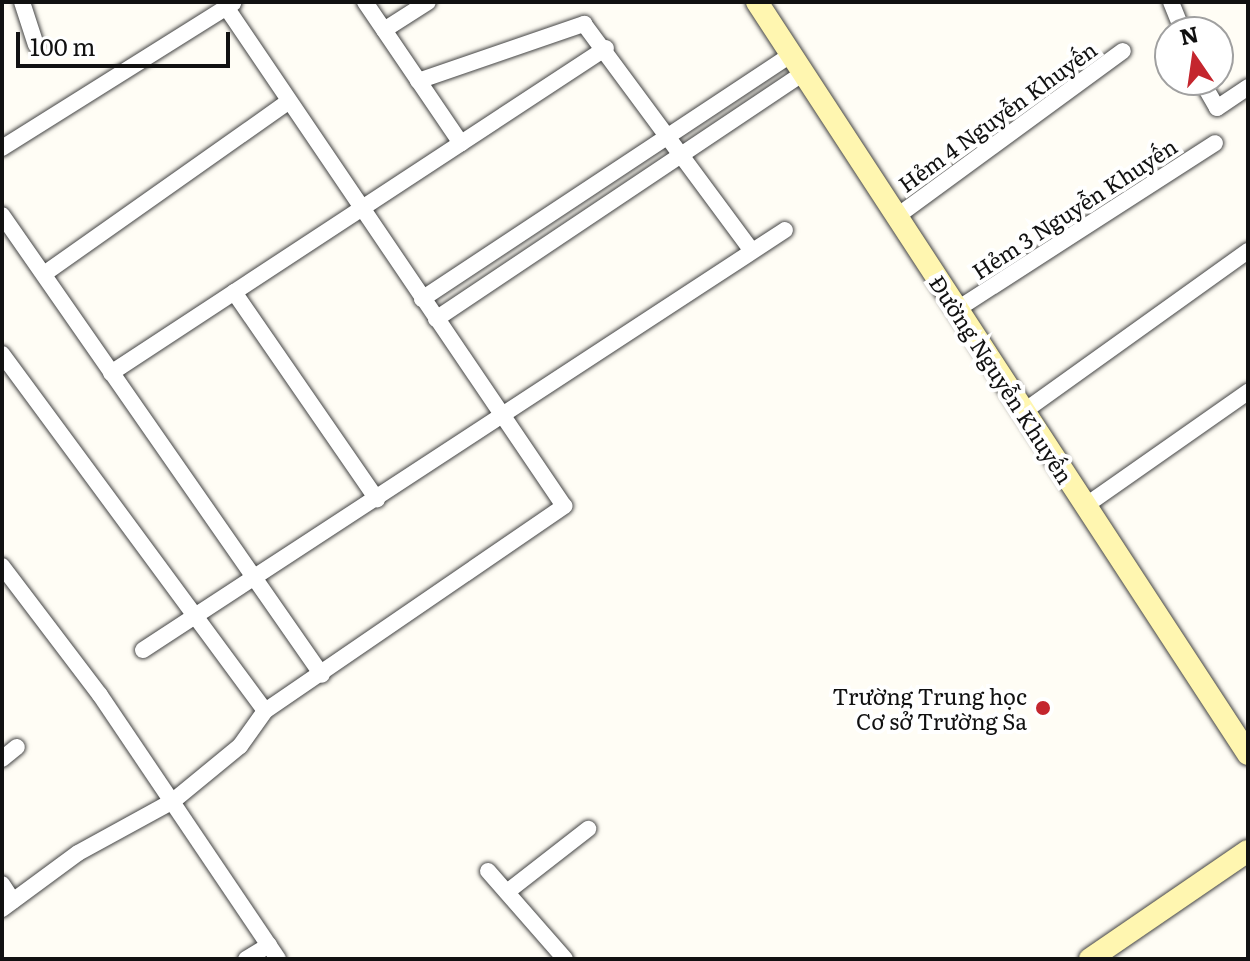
<!DOCTYPE html>
<html>
<head>
<meta charset="utf-8">
<style>
	body { margin:0 }
	#map { position:relative; width:1250px; height:961px; overflow:hidden; background:#fffdf5; font-family:Literata,serif }
	div>[style] { position:absolute }
	.roads { filter:drop-shadow(0 0 2px #444) drop-shadow(0 0 2px #444) }
	.street>* { height:16px; margin:-8px; padding:0 8px; transform-origin:8px; border-radius:8px; background:#fff }
	.secondary>* { height:22px; margin:-11px; padding:0 11px; transform-origin:11px; border-radius:11px; background:#fff6b0 }
	.dots>* { width:22px; height:22px; translate:-50% -50%; box-sizing:border-box; border:4px solid #fff; border-radius:50% }
	span { translate:-50% -50%; white-space:nowrap; text-align:center; line-height:1.15; -webkit-text-stroke:8px #fff; paint-order:stroke }
	.street-label { font-size:22px; color:#111 }
	.poi-label { font-size:22px; color:#111 }
	.right { translate:-100% -50%; text-align:right }
	.frame { position:absolute; inset:0; border:4px solid #111; pointer-events:none }
	.north { position:absolute; left:1154px; top:16px; width:80px; height:80px; box-sizing:border-box; background:#fff; border:2px solid #a0a0a0; border-radius:50%; rotate:347deg; font-size:22px; font-weight:700; line-height:32px; text-align:center; color:#111 }
	.north::after { content:''; display:block; margin:auto; width:28px; height:36px; background:#c4262e; clip-path:polygon(50% 0,100% 100%,50% 72%,0 100%) }
	.scale { position:absolute; left:16px; top:32px; width:214px; height:36px; box-sizing:border-box; border:4px solid #111; border-top:0; padding-left:10px; font-size:24px; line-height:28px; white-space:nowrap; color:#111; -webkit-text-stroke:6px #fff; paint-order:stroke }
</style>
</head>
<body>
<div id="map">
	<div class="roads">
		<div class="street">
			<i style="left:22px;top:2px;width:45px;rotate:72deg"></i>
			<i style="left:365px;top:2px;width:171px;rotate:55.8deg"></i>
			<i style="left:1171px;top:2px;width:32px;rotate:68deg"></i>
			<i style="left:384px;top:30px;width:52px;rotate:-32.5deg"></i>
			<i style="left:1201px;top:80px;width:32px;rotate:60deg"></i>
			<i style="left:1217px;top:108px;width:37px;rotate:-34deg"></i>
			<i style="left:418px;top:81px;width:176px;rotate:-19deg"></i>
			<i style="left:584px;top:24px;width:282px;rotate:53.5deg"></i>
			<i style="left:2px;top:148px;width:273px;rotate:-32.1deg"></i>
			<i style="left:2px;top:215px;width:560px;rotate:55.18deg"></i>
			<i style="left:896px;top:217px;width:281px;rotate:-36.2deg"></i>
			<i style="left:44px;top:274px;width:299px;rotate:-35.2deg"></i>
			<i style="left:234px;top:292px;width:252px;rotate:55.4deg"></i>
			<i style="left:422px;top:299px;width:444px;rotate:-33.5deg"></i>
			<i style="left:956px;top:310px;width:308px;rotate:-32.8deg"></i>
			<i style="left:436px;top:319px;width:442px;rotate:-33.8deg"></i>
			<i style="left:2px;top:354px;width:443px;rotate:53.6deg"></i>
			<i style="left:111px;top:373px;width:592px;rotate:-33.29deg"></i>
			<i style="left:1023px;top:412px;width:277px;rotate:-35.6deg"></i>
			<i style="left:1085px;top:506px;width:199px;rotate:-35deg"></i>
			<i style="left:2px;top:566px;width:162px;rotate:52.8deg"></i>
			<i style="left:100px;top:695px;width:318px;rotate:56deg"></i>
			<i style="left:143px;top:650px;width:767px;rotate:-33.19deg"></i>
			<i style="left:2px;top:759px;width:19px;rotate:-39deg"></i>
			<i style="left:488px;top:871px;width:117px;rotate:48.8deg"></i>
			<i style="left:2px;top:884px;width:20px;rotate:57deg"></i>
			<i style="left:507px;top:892px;width:103px;rotate:-37.9deg"></i>
			<i style="left:2px;top:909px;width:94px;rotate:-36.4deg"></i>
			<i style="left:78px;top:853px;width:108px;rotate:-28.7deg"></i>
			<i style="left:173px;top:801px;width:87px;rotate:-39.4deg"></i>
			<i style="left:240px;top:746px;width:43px;rotate:-54.5deg"></i>
			<i style="left:265px;top:711px;width:363px;rotate:-34.4deg"></i>
			<i style="left:564px;top:506px;width:603px;rotate:-124.11deg"></i>
			<i style="left:246px;top:959px;width:27px;rotate:-31deg"></i>
		</div>
		<div class="secondary">
			<i style="left:757px;top:2px;width:898px;rotate:56.86deg"></i>
			<i style="left:1090px;top:959px;width:191px;rotate:-34.4deg"></i>
		</div>
	</div>
	<div class="dots">
		<i style="left:1043px;top:708px;background:#c4262e"></i>
	</div>
	<div class="street-label">
		<span style="left:997px;top:116px;rotate:-36deg">Hẻm 4 Nguyễn Khuyến</span>
		<span style="left:1074px;top:208px;rotate:-33deg">Hẻm 3 Nguyễn Khuyến</span>
		<span style="left:1002px;top:379px;rotate:57deg">Đường Nguyễn Khuyến</span>
	</div>
	<div class="poi-label">
		<span class="right" style="left:1027px;top:708px">Trường Trung học<br>Cơ sở Trường Sa</span>
	</div>
	<div class="frame"></div>
	<div class="north">N</div>
	<div class="scale">100 m</div>
</div>
</body>
</html>
